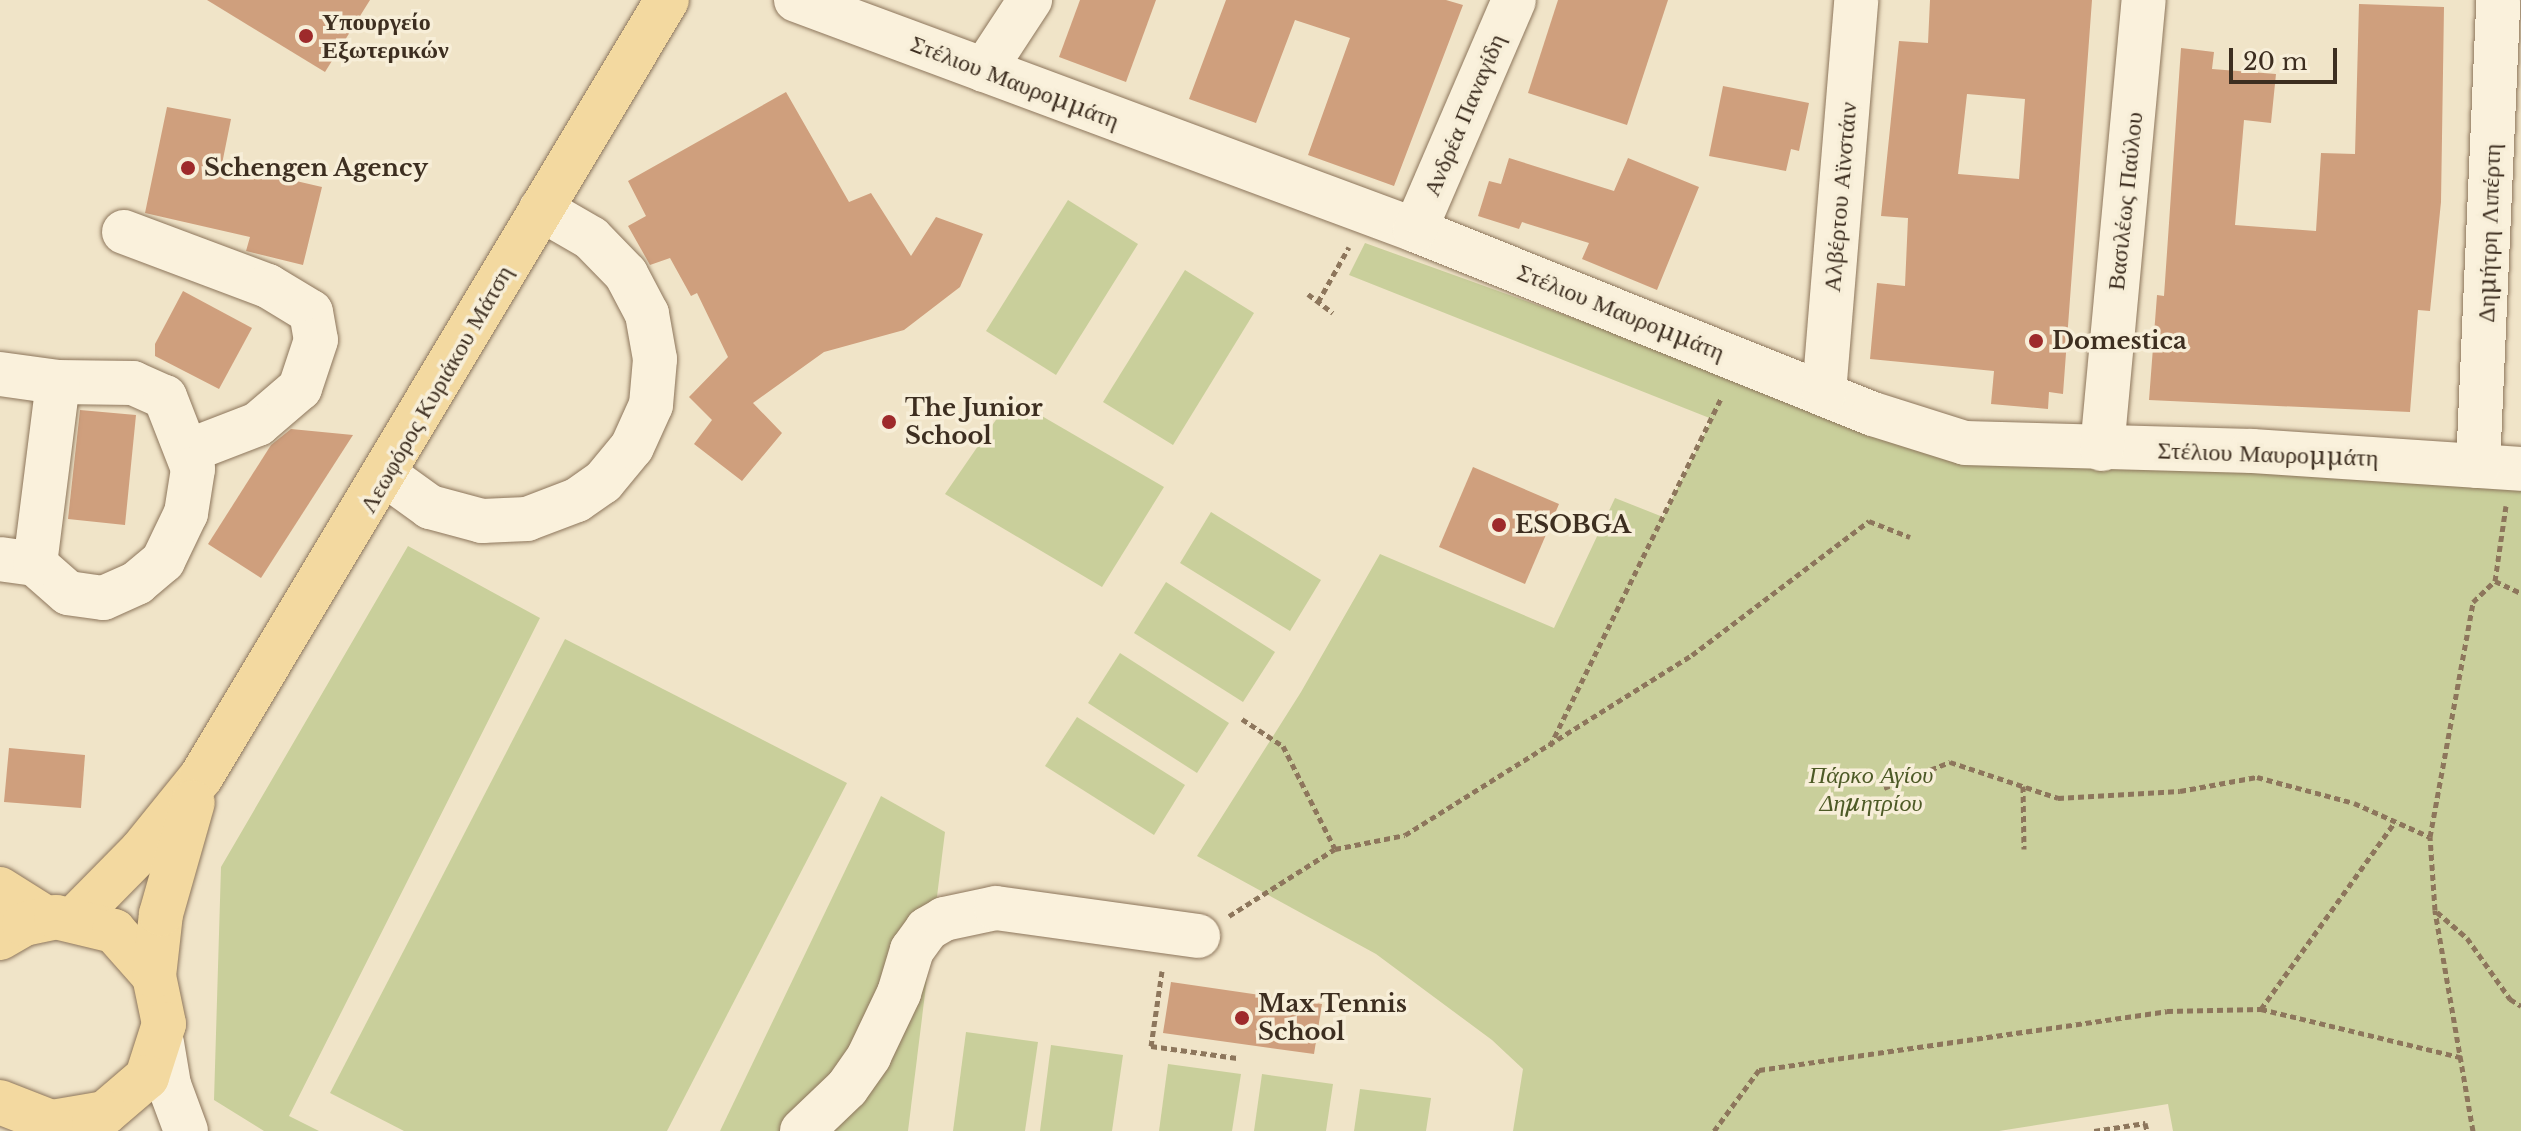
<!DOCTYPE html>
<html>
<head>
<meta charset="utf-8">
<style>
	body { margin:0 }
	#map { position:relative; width:2521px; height:1131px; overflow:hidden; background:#f0e4c8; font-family:"Libre Baskerville",serif }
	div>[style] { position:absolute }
	.green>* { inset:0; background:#c9cf9b }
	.building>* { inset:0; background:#cf9f7d }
	.path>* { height:5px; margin-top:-2.5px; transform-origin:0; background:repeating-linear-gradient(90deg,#8d765c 0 6px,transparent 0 10px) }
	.roads { filter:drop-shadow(0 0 2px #8d765c) drop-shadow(0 0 2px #8d765c) }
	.minor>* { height:44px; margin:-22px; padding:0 22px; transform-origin:22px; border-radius:22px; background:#faf1dc }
	.major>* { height:44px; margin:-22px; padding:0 22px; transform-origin:22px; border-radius:22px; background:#f3d9a0 }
	.dots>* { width:22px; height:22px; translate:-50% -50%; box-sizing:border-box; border:4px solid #f7eed8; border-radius:50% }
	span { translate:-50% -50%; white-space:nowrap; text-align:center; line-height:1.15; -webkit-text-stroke:7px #f7eed8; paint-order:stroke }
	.poi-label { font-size:24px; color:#3d2e20; font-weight:700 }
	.left { translate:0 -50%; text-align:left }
	.street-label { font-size:24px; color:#3d2e20 }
	.park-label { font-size:24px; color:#4d5a26; font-style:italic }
	.scale { position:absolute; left:2229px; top:48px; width:108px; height:36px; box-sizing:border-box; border:4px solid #3d2e20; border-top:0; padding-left:10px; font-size:24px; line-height:28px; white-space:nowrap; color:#3d2e20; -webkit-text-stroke:6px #f7eed8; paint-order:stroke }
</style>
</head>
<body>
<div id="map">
	<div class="green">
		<i style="clip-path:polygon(1068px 200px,1138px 244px,1056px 375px,986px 331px)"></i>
		<i style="clip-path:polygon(1365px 243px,1976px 463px,2295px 464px,2521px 485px,2521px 1131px,2173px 1131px,2168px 1104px,1999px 1131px,1513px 1131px,1523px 1069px,1492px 1040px,1376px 954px,1197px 856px,1301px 692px,1380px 554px,1554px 628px,1615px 498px,1663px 517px,1712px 419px,1349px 275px)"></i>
		<i style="clip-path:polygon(1185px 270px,1254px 313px,1173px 445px,1103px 402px)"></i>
		<i style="clip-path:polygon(1011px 398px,1164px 487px,1102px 587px,945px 494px)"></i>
		<i style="clip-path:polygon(1211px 512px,1321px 580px,1290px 631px,1180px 563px)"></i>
		<i style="clip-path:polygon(408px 546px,540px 618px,289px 1116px,319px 1131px,264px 1131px,214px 1100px,221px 867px)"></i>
		<i style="clip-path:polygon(1166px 582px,1275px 652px,1243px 702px,1134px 633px)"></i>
		<i style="clip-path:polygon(565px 639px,847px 783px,667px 1131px,404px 1131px,330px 1093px)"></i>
		<i style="clip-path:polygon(1120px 653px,1229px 723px,1197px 773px,1088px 703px)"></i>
		<i style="clip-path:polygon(1077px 717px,1185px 785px,1154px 835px,1045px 766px)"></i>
		<i style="clip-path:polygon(881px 796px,945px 832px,908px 1131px,720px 1131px)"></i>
		<i style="clip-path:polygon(966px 1032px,1038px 1042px,1025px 1131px,953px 1131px)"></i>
		<i style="clip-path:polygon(1051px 1045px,1123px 1055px,1112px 1131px,1040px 1131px)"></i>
		<i style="clip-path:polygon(1168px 1064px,1241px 1074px,1232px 1131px,1159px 1131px)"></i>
		<i style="clip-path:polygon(1262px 1074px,1333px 1084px,1326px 1131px,1254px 1131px)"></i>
		<i style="clip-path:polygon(1360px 1089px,1431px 1098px,1426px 1131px,1354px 1131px)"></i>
	</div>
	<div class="building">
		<i style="clip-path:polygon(207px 0,370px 0,325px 72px)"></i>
		<i style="clip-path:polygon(1080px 0,1156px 0,1126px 82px,1059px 57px)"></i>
		<i style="clip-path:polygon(1226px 0,1446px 0,1463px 5px,1394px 186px,1308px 155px,1350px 38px,1295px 20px,1256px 123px,1189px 99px)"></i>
		<i style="clip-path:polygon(1558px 0,1668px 0,1627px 125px,1528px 93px)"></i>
		<i style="clip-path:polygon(evenodd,1930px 0,2092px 0,2063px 394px,2049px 392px,2048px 409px,1991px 404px,1994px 371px,1870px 359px,1877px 283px,1905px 286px,1908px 218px,1881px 216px,1899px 41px,1928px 43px,1930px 0,1967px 94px,2025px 99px,2019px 179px,1958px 174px,1967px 94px)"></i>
		<i style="clip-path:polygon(2359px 4px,2444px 7px,2441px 202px,2430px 311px,2418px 310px,2410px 412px,2149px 400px,2157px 295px,2164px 296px,2181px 48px,2214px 52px,2212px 69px,2276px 74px,2271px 123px,2244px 120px,2235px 225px,2316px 231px,2321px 153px,2355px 154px)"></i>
		<i style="clip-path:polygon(1723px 86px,1809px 103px,1799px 151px,1791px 149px,1786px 171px,1709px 156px)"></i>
		<i style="clip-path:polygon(786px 92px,849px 202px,871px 193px,911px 256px,936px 217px,983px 234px,960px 287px,904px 330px,824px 352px,753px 403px,782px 433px,742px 481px,694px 444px,712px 420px,689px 397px,728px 357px,697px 293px,691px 296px,670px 258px,650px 265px,628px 226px,646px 216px,628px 181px)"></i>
		<i style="clip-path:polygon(167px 107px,231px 119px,222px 164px,322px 187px,303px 265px,246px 251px,250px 237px,145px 213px)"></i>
		<i style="clip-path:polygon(1509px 158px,1614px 191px,1628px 158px,1699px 187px,1657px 290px,1582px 259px,1589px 243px,1522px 222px,1519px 229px,1478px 216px,1489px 181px,1501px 184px)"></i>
		<i style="clip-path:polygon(183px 291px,252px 328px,219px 389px,155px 356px,155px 344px)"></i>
		<i style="clip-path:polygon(80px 410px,136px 415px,125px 525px,68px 519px)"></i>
		<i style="clip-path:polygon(291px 429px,353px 435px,261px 578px,208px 544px,271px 445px)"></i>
		<i style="clip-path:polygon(1473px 467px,1559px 504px,1525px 584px,1439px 547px)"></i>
		<i style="clip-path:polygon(9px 748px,85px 755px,81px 808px,4px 802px)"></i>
		<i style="clip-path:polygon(1171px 982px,1322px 1004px,1314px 1054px,1163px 1033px)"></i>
	</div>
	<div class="path">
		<i style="left:1308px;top:294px;width:31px;rotate:37deg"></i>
		<i style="left:1318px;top:302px;width:63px;rotate:-60.6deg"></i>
		<i style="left:2495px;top:581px;width:29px;rotate:25deg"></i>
		<i style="left:1242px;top:719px;width:49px;rotate:33.4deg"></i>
		<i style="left:1283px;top:746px;width:115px;rotate:63.2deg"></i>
		<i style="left:1335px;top:849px;width:71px;rotate:-11.3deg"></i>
		<i style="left:1405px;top:835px;width:339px;rotate:-32.1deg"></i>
		<i style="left:1692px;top:655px;width:222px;rotate:-37.1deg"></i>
		<i style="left:1869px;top:521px;width:44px;rotate:21.3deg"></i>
		<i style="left:1550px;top:746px;width:389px;rotate:-63.8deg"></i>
		<i style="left:2023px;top:786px;width:63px;rotate:89.1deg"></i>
		<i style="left:1884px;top:788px;width:71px;rotate:-21.5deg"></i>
		<i style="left:1950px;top:762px;width:114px;rotate:18.4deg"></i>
		<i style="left:2058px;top:798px;width:122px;rotate:-3.3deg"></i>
		<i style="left:2180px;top:791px;width:78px;rotate:-10.3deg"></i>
		<i style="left:2257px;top:777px;width:100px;rotate:15deg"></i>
		<i style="left:2354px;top:803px;width:83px;rotate:24.1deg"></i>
		<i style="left:2437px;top:912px;width:40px;rotate:41deg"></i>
		<i style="left:2467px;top:938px;width:75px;rotate:54.8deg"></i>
		<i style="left:2510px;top:999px;width:13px;rotate:32deg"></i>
		<i style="left:1229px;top:916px;width:125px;rotate:-32.3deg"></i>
		<i style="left:1162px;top:971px;width:76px;rotate:98.3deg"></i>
		<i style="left:1151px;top:1046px;width:87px;rotate:7.9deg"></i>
		<i style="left:2261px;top:1009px;width:230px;rotate:-54.4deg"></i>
		<i style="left:1714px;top:1131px;width:76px;rotate:-53.6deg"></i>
		<i style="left:1759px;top:1070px;width:412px;rotate:-8.2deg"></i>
		<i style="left:2167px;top:1011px;width:94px;rotate:-1.2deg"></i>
		<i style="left:2261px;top:1009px;width:208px;rotate:13.6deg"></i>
		<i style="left:2094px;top:1131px;width:52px;rotate:-8.9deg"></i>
		<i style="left:2145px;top:1123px;width:8px;rotate:76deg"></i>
		<i style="left:2473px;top:1131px;width:224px;rotate:-99.8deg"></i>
		<i style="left:2435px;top:910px;width:73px;rotate:-93.9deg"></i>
		<i style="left:2430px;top:837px;width:239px;rotate:-79.6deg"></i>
		<i style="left:2473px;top:602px;width:30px;rotate:-44deg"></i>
		<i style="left:2495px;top:581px;width:76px;rotate:-81.7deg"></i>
	</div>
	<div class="roads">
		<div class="minor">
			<i style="left:796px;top:0;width:660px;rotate:20.38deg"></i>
			<i style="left:1415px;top:230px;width:494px;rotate:21.9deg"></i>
			<i style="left:1873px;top:414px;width:96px;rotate:17.5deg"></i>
			<i style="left:1965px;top:443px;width:287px;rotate:1.6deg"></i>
			<i style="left:2252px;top:451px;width:270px;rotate:3.8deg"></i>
			<i style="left:984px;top:70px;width:84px;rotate:-56.7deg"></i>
			<i style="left:1415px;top:230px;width:250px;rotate:-66.7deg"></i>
			<i style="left:124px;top:232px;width:154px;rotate:20.6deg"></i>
			<i style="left:268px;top:286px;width:50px;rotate:31.2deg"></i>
			<i style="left:311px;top:312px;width:28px;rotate:80deg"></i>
			<i style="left:316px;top:340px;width:51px;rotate:108.4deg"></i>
			<i style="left:300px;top:388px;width:55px;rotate:139.4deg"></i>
			<i style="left:258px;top:424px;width:75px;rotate:158.9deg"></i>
			<i style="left:0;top:374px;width:59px;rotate:7.9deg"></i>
			<i style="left:58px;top:382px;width:75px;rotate:0.8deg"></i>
			<i style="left:133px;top:383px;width:35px;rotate:24deg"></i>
			<i style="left:165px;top:397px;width:77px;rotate:68.7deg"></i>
			<i style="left:193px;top:469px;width:45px;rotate:99deg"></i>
			<i style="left:186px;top:513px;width:53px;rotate:115.6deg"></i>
			<i style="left:163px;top:561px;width:34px;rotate:140deg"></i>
			<i style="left:137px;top:583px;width:37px;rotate:156deg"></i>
			<i style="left:103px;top:598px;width:35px;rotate:-172deg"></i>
			<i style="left:68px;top:593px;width:44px;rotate:-138.7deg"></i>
			<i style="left:35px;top:564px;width:35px;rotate:-172deg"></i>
			<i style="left:1824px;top:393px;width:394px;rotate:-85.3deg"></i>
			<i style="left:2102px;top:449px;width:451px;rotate:-84.7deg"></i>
			<i style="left:2478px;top:466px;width:466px;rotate:-87.5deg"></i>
			<i style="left:387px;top:476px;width:53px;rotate:35.8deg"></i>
			<i style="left:430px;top:507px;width:54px;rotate:15.1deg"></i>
			<i style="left:482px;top:521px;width:45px;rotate:-2.5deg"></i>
			<i style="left:527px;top:519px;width:53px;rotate:-20.8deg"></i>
			<i style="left:577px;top:500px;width:32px;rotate:-35deg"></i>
			<i style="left:603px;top:482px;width:45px;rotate:-50.4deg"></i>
			<i style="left:632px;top:447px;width:46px;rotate:-65.7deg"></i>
			<i style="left:651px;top:405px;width:46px;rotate:-85deg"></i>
			<i style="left:655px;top:359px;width:46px;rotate:-100.1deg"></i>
			<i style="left:647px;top:314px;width:45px;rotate:-117.7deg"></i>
			<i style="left:626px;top:274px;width:50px;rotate:-134.2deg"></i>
			<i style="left:591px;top:238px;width:58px;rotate:-149.9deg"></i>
			<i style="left:35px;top:564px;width:183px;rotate:-82.8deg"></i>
			<i style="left:162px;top:1043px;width:43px;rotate:80.5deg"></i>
			<i style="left:169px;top:1085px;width:49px;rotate:69.7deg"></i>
			<i style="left:802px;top:1131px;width:62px;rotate:-43.7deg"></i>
			<i style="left:847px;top:1088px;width:39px;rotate:-55deg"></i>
			<i style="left:869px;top:1056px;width:70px;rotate:-64.5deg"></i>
			<i style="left:899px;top:993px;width:45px;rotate:-73.2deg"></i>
			<i style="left:912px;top:950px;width:26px;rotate:-54deg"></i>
			<i style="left:927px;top:929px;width:20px;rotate:-30deg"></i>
			<i style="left:944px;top:919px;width:53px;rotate:-11.9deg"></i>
			<i style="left:996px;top:908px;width:204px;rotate:7.9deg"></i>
		</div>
		<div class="major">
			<i style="left:0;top:889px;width:54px;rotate:32.2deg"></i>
			<i style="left:75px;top:918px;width:94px;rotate:-45.4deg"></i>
			<i style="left:141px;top:851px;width:95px;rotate:-51deg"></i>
			<i style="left:201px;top:777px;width:906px;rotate:-59.05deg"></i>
			<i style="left:0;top:938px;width:28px;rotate:-30deg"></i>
			<i style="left:24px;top:924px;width:33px;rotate:-12deg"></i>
			<i style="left:56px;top:917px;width:60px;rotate:13.6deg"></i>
			<i style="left:114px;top:931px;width:60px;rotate:48.4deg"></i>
			<i style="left:154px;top:976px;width:49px;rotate:78.2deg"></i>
			<i style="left:164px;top:1024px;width:56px;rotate:107.8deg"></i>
			<i style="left:147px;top:1077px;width:55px;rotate:139.4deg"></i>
			<i style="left:105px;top:1113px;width:55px;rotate:170.5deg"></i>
			<i style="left:51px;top:1122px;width:55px;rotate:-158.6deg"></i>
			<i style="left:154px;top:976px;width:62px;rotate:-83.6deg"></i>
			<i style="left:161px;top:914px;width:116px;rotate:-74.1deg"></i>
		</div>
	</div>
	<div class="dots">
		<i style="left:306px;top:36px;background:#9e2a2b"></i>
		<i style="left:188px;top:168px;background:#9e2a2b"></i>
		<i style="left:2036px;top:341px;background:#9e2a2b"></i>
		<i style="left:889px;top:422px;background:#9e2a2b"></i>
		<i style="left:1499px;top:525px;background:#9e2a2b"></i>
		<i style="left:1242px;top:1018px;background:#9e2a2b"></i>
	</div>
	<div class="poi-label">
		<span class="left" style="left:322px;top:36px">Υπουργείο<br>Εξωτερικών</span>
		<span class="left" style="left:204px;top:168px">Schengen Agency</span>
		<span class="left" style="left:2052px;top:341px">Domestica</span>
		<span class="left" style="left:905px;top:422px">The Junior<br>School</span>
		<span class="left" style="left:1515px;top:525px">ESOBGA</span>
		<span class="left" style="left:1258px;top:1018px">Max Tennis<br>School</span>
	</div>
	<div class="street-label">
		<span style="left:1015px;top:82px;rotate:21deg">Στέλιου Μαυρομμάτη</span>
		<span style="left:1464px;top:115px;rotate:-67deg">Ανδρέα Παναγίδη</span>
		<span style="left:1840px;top:197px;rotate:-85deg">Αλβέρτου Αϊνστάιν</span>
		<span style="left:2125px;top:201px;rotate:-84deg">Βασιλέως Παύλου</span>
		<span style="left:2489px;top:233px;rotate:-88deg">Δημήτρη Λιπέρτη</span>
		<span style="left:1621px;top:312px;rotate:22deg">Στέλιου Μαυρομμάτη</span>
		<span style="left:436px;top:389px;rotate:-60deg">Λεωφόρος Κυριάκου Μάτση</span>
		<span style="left:2268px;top:454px;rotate:2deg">Στέλιου Μαυρομμάτη</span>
	</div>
	<div class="park-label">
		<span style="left:1871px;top:789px">Πάρκο Αγίου<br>Δημητρίου</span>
	</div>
	<div class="scale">20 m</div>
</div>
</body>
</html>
